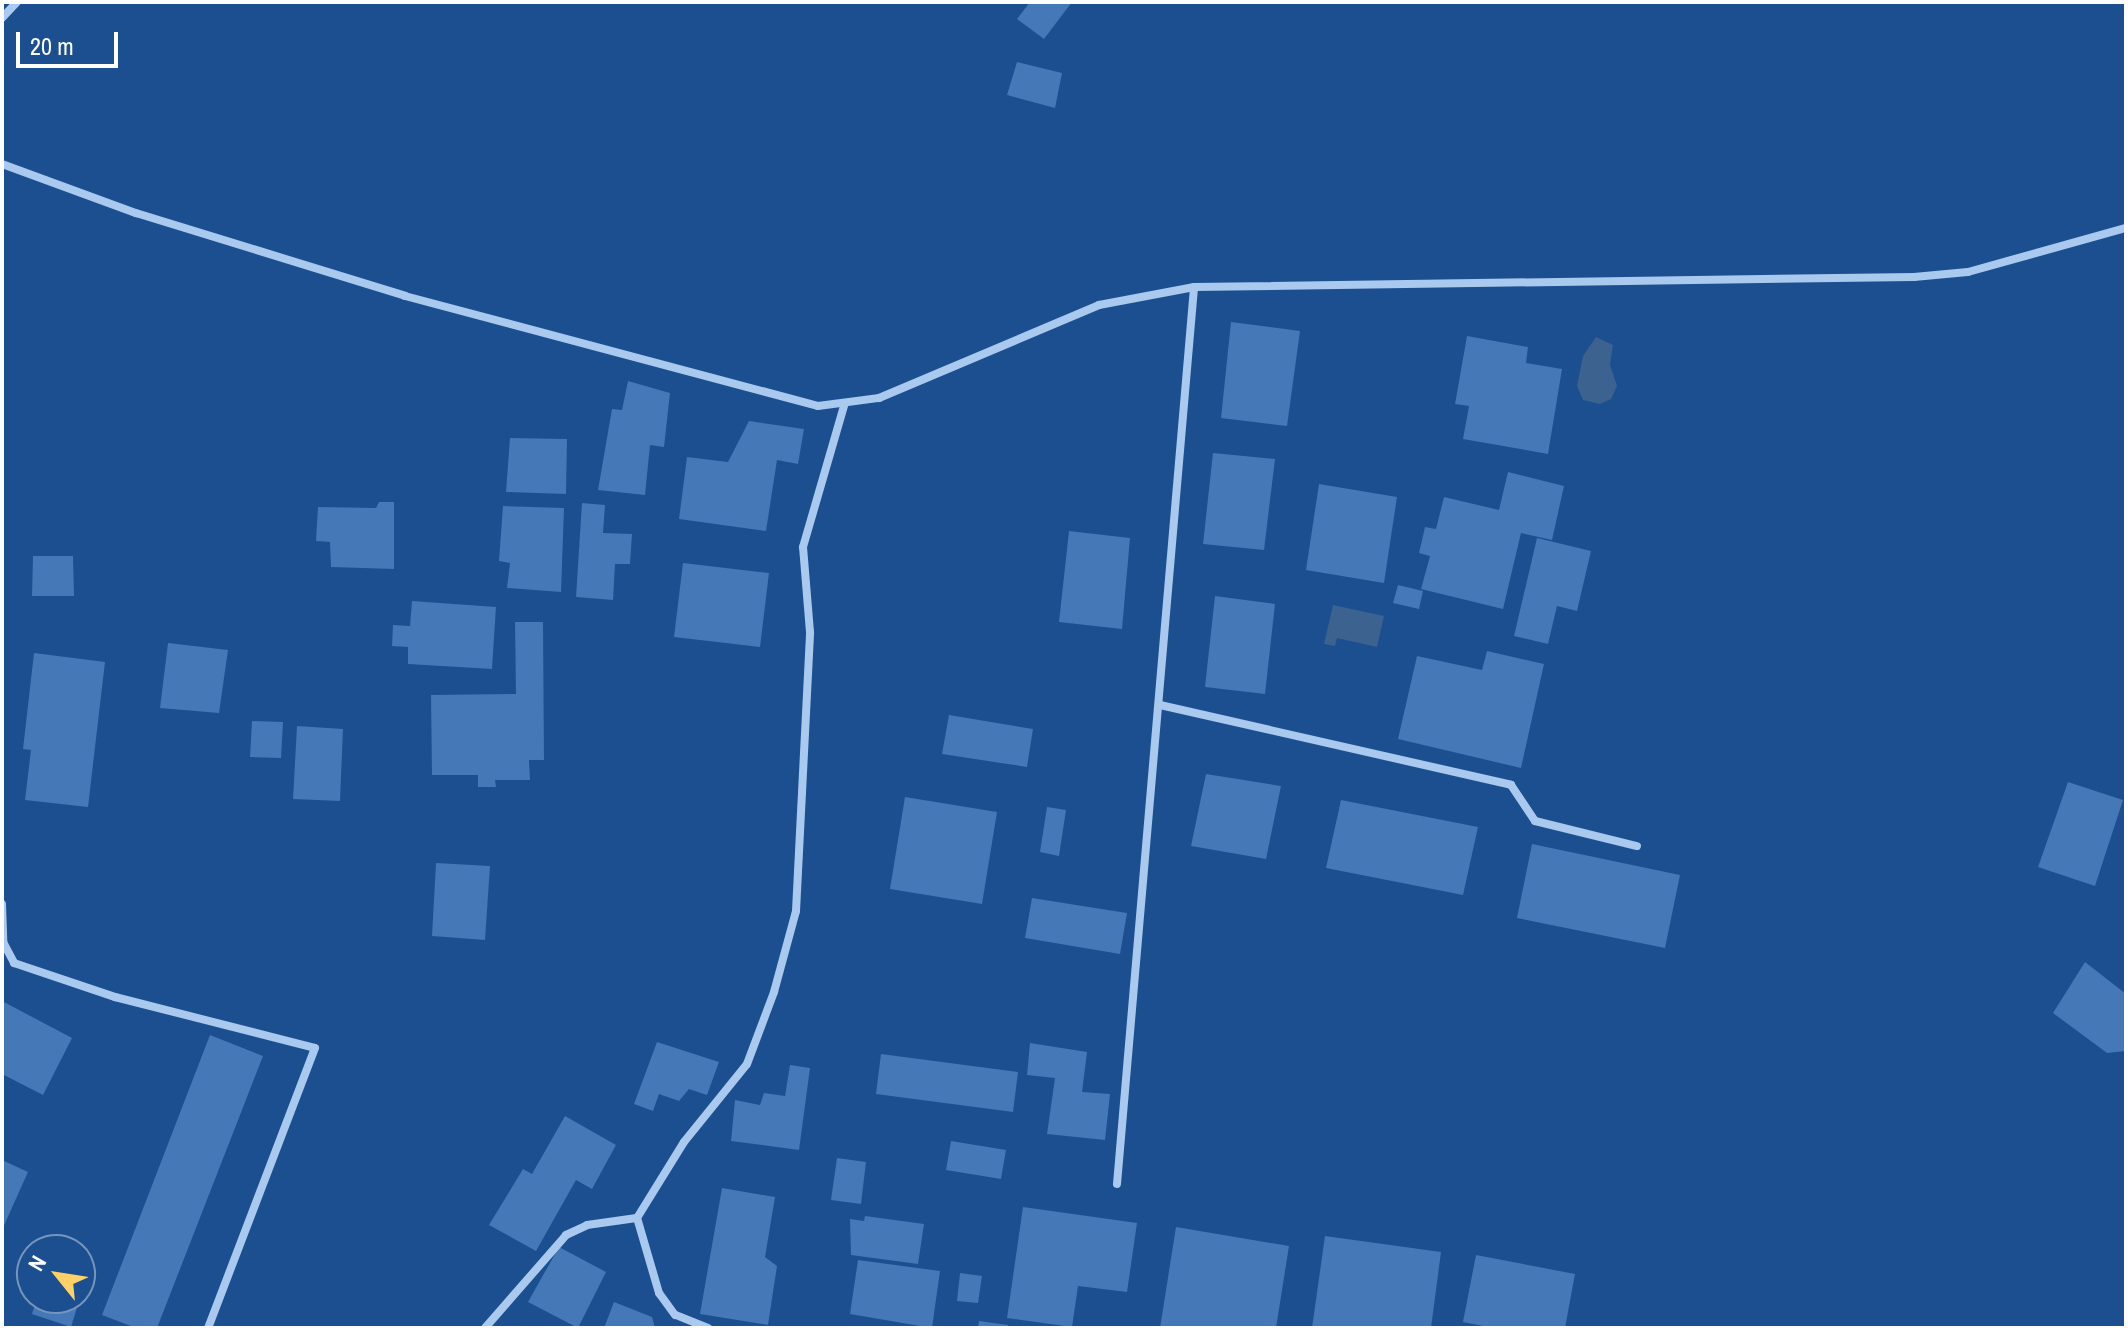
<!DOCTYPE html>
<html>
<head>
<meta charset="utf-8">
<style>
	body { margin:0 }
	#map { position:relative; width:2128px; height:1330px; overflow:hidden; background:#1b4f8f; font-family:"Archivo Narrow",sans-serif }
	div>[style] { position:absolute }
	.water>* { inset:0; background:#3c6290 }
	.building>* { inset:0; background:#4478b7 }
	.minor>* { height:8px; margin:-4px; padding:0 4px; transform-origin:4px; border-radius:4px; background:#a9c9ee }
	span { translate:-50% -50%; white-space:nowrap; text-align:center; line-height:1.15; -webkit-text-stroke:6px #1b4f8f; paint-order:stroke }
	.frame { position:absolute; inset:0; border:4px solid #fff; pointer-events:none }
	.north { position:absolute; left:16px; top:1234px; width:80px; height:80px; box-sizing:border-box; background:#1b4f8f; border:2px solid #7695bc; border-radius:50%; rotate:300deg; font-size:22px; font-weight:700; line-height:32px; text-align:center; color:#fff }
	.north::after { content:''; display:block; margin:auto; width:28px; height:36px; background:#ffd166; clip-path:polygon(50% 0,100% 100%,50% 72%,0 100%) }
	.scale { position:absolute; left:16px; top:32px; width:102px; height:36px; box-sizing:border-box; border:4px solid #fff; border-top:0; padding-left:10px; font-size:24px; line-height:28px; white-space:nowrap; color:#fff; -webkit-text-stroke:6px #1b4f8f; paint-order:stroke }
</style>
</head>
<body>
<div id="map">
	<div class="water">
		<i style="clip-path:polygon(1596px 337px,1613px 345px,1610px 365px,1617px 386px,1611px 399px,1600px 404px,1583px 400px,1577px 386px,1583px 356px)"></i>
		<i style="clip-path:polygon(1333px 605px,1384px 616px,1377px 647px,1337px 638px,1335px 646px,1324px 644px)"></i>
	</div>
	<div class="building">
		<i style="clip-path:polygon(1030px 2px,1072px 2px,1044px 39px,1017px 19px)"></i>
		<i style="clip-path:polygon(1017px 62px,1062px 73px,1055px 108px,1007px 95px)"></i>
		<i style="clip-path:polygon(1231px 322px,1300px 331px,1287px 426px,1221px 418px)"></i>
		<i style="clip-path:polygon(1467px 336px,1528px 347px,1526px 363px,1562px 369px,1548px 454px,1463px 439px,1469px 406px,1455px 404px)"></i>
		<i style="clip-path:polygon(628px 381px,670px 393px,664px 447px,650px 445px,645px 495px,598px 490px,612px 409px,622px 410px)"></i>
		<i style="clip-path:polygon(749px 421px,804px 429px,798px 464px,777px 460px,766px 531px,679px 519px,687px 457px,728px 462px)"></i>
		<i style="clip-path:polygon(510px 438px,567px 439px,566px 494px,506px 492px)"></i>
		<i style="clip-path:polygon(1213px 453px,1275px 459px,1264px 550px,1203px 544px)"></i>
		<i style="clip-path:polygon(1508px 472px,1564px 486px,1552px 540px,1521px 533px,1503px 609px,1421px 589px,1430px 556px,1419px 553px,1425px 527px,1436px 529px,1444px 497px,1499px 510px)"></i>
		<i style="clip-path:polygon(1319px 484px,1397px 497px,1384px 583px,1306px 570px)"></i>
		<i style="clip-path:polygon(379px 502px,394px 502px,394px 569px,331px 567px,330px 542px,316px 541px,318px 507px,376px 508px)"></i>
		<i style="clip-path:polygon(582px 503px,605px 505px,603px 533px,632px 534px,630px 564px,615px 564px,613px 600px,576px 597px)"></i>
		<i style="clip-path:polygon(503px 506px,564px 508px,561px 592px,507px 588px,510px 563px,499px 561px)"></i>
		<i style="clip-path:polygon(1069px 531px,1130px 538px,1122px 629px,1059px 622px)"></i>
		<i style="clip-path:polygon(1537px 538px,1591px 551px,1577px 611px,1557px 606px,1548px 644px,1514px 636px)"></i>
		<i style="clip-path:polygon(33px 556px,73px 556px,74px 596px,32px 596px)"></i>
		<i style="clip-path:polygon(683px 563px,769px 573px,760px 647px,674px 637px)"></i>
		<i style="clip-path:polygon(1398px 585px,1423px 591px,1419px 609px,1393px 603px)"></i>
		<i style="clip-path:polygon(1215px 596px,1275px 604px,1265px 694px,1205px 687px)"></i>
		<i style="clip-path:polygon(412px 601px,496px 607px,492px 669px,408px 664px,408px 647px,392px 646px,393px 625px,410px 626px)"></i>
		<i style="clip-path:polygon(515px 622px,543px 622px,544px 760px,529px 760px,530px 780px,495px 780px,496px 787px,478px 787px,478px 775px,432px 775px,431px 695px,516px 694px)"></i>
		<i style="clip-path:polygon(168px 643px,228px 650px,219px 713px,160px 708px)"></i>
		<i style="clip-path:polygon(1487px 651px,1544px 664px,1521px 768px,1398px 739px,1417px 656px,1482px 670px)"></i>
		<i style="clip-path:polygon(34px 653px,105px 662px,88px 807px,25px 800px,31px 750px,23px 749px)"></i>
		<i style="clip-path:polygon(949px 715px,1033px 729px,1027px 767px,942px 754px)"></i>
		<i style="clip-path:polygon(252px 721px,283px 722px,281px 758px,250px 757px)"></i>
		<i style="clip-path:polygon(297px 726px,343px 729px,340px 801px,293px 799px)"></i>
		<i style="clip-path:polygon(1206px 774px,1281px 786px,1266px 859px,1191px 846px)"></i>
		<i style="clip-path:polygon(2068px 782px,2123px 800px,2095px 886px,2038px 867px)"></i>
		<i style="clip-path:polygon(905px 797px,997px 812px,982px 904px,890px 889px)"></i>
		<i style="clip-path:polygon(1341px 800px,1478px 827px,1463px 895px,1326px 868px)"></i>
		<i style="clip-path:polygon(1047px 807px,1066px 810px,1059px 856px,1040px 852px)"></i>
		<i style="clip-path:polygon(1532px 844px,1680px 875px,1665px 948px,1517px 918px)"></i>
		<i style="clip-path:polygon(436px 863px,490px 866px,485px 940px,432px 936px)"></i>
		<i style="clip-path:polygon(1032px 898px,1127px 913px,1120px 954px,1025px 938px)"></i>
		<i style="clip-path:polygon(2085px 962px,2126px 994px,2126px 1051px,2107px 1053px,2053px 1013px)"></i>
		<i style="clip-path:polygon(2px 1001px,72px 1038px,43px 1095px,2px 1074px)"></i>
		<i style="clip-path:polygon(210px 1035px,263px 1056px,157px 1328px,136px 1328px,102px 1315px)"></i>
		<i style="clip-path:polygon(657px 1042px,719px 1062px,707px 1095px,689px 1089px,679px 1101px,659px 1094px,653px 1111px,634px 1104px)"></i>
		<i style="clip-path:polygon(1030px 1043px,1087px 1052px,1082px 1092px,1110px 1094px,1105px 1140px,1047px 1134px,1055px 1078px,1027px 1075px)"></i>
		<i style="clip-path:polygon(881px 1054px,1018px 1072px,1013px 1112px,876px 1094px)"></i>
		<i style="clip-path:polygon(790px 1065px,810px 1068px,799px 1150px,731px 1141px,735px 1100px,760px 1105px,764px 1093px,785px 1096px)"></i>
		<i style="clip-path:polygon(565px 1116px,616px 1145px,592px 1189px,576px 1180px,536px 1251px,489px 1225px,523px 1169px,532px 1174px)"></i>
		<i style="clip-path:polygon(951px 1141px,1006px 1150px,1001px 1179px,946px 1170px)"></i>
		<i style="clip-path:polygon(837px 1158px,866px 1162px,861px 1204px,831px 1200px)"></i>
		<i style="clip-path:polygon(2px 1160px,28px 1172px,2px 1230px)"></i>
		<i style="clip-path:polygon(722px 1188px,775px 1197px,765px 1257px,777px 1266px,768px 1325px,700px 1314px)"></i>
		<i style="clip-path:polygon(1023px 1207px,1137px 1223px,1127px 1292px,1078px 1286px,1072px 1327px,1007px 1318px)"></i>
		<i style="clip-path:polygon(865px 1216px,924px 1224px,918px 1264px,851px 1255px,850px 1219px,864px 1221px)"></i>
		<i style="clip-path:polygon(1176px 1227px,1289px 1246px,1276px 1328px,1160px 1328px)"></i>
		<i style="clip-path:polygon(1325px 1236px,1441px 1252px,1431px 1328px,1312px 1328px)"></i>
		<i style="clip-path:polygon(559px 1247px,606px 1272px,578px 1328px,528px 1302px)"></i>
		<i style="clip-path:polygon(1476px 1255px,1575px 1274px,1565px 1328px,1493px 1328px,1463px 1322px)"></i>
		<i style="clip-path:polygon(858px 1260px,940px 1271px,932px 1328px,850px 1314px)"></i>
		<i style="clip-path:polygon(960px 1273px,982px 1276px,978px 1303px,957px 1301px)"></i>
		<i style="clip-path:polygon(37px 1298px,80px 1298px,71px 1327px,32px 1314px)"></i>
		<i style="clip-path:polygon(614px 1302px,652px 1317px,655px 1328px,604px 1328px)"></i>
		<i style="clip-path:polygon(979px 1321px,1008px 1325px,1008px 1328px,978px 1328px)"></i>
	</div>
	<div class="minor">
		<i style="left:2px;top:18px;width:22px;rotate:-47deg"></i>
		<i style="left:2px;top:164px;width:143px;rotate:20.1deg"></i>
		<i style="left:136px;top:213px;width:282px;rotate:17.1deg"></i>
		<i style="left:405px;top:296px;width:427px;rotate:14.9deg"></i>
		<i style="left:818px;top:406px;width:62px;rotate:-7.5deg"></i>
		<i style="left:879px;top:398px;width:239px;rotate:-22.9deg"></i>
		<i style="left:1099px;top:305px;width:97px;rotate:-10.7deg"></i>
		<i style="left:1194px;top:287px;width:720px;rotate:-0.8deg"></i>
		<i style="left:1914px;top:277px;width:54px;rotate:-5.3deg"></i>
		<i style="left:1968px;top:272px;width:164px;rotate:-15.6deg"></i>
		<i style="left:1160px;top:705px;width:360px;rotate:12.8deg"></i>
		<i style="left:1511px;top:785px;width:43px;rotate:56.3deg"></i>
		<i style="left:1535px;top:821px;width:105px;rotate:13.8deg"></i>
		<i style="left:2px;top:904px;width:38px;rotate:88deg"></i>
		<i style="left:3px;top:942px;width:24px;rotate:62deg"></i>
		<i style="left:14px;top:963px;width:107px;rotate:18.6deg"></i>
		<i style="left:115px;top:997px;width:206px;rotate:14.3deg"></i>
		<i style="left:315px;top:1048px;width:300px;rotate:110.9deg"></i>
		<i style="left:1117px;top:1184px;width:900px;rotate:-85.09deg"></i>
		<i style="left:485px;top:1328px;width:123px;rotate:-48.9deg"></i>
		<i style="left:566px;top:1235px;width:23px;rotate:-25deg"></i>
		<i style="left:587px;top:1225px;width:50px;rotate:-8deg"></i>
		<i style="left:708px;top:1328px;width:35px;rotate:-158deg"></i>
		<i style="left:675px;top:1315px;width:27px;rotate:-126deg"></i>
		<i style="left:659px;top:1293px;width:78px;rotate:-106.3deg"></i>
		<i style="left:637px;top:1218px;width:89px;rotate:-58.3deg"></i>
		<i style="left:684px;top:1142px;width:100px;rotate:-51.1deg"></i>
		<i style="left:747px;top:1064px;width:77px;rotate:-69.4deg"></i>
		<i style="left:774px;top:992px;width:84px;rotate:-74.8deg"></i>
		<i style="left:796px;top:911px;width:279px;rotate:-87.1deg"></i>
		<i style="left:810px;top:632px;width:85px;rotate:-94.7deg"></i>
		<i style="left:803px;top:547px;width:147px;rotate:-73.8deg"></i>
	</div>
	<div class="frame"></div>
	<div class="north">N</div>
	<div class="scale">20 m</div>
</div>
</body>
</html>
